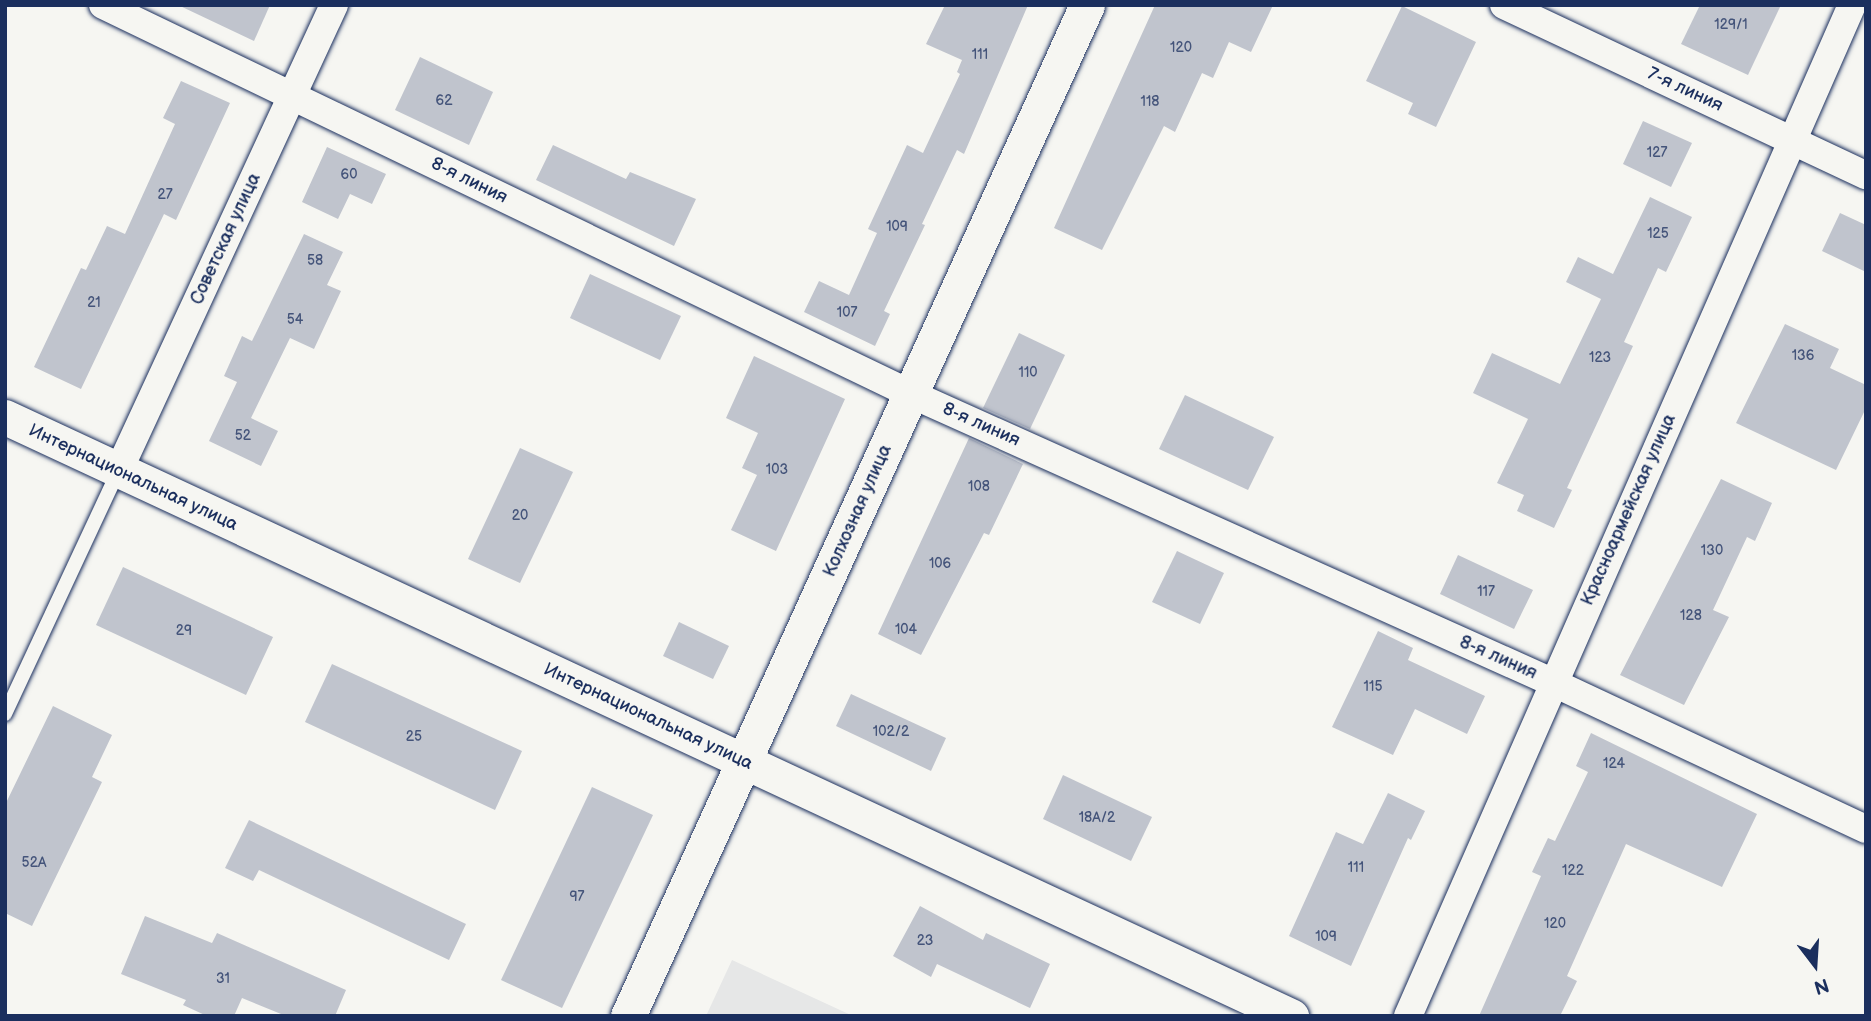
<!DOCTYPE html>
<html>
<head>
<meta charset="utf-8">
<style>
	body { margin:0 }
	#map { position:relative; width:1871px; height:1021px; overflow:hidden; background:#f6f6f2; font-family:"Balsamiq Sans",sans-serif }
	div>[style] { position:absolute }
	.built>* { inset:0; background:#e6e7e7 }
	.building>* { inset:0; background:#c0c4cd }
	.roads { filter:drop-shadow(0 0 2px #1b2f5e) drop-shadow(0 0 2px #1b2f5e) }
	.service>* { height:14px; margin:-7px; padding:0 7px; transform-origin:7px; border-radius:7px; background:#f6f6f2 }
	.minor>* { height:28px; margin:-14px; padding:0 14px; transform-origin:14px; border-radius:14px; background:#f6f6f2 }
	.tertiary>* { height:35px; margin:-17.5px; padding:0 17.5px; transform-origin:17.5px; border-radius:17.5px; background:#f6f6f2 }
	span { translate:-50% -50%; white-space:nowrap; text-align:center; line-height:1.15; -webkit-text-stroke:5px #f6f6f2; paint-order:stroke }
	.number-label { font-size:14px; color:#44547a }
	.number-label span { -webkit-text-stroke-width:0 }
	.street-label { font-size:18px; color:#1b2f5e }
	.frame { position:absolute; inset:0; border:7px solid #1b2f5e; pointer-events:none }
	.north { position:absolute; left:1780px; top:930px; width:70px; height:70px; -webkit-text-stroke:5px #f6f6f2; paint-order:stroke; rotate:163deg; font-size:19px; font-weight:700; line-height:28px; text-align:center; color:#1b2f5e }
	.north::after { content:''; display:block; margin:auto; width:24px; height:32px; background:#1b2f5e; clip-path:polygon(50% 0,100% 100%,50% 72%,0 100%) }
</style>
</head>
<body>
<div id="map">
	<div class="built">
		<i style="clip-path:polygon(732px 960px,853px 1016px,706px 1016px)"></i>
	</div>
	<div class="building">
		<i style="clip-path:polygon(178px 5px,270px 5px,254px 41px)"></i>
		<i style="clip-path:polygon(945px 5px,1028px 5px,964px 154px,957px 150px,922px 224px,925px 225px,884px 311px,890px 314px,875px 346px,804px 312px,819px 281px,849px 295px,877px 233px,868px 229px,907px 145px,923px 153px,960px 74px,957px 72px,962px 60px,926px 44px)"></i>
		<i style="clip-path:polygon(1155px 5px,1273px 5px,1251px 52px,1229px 42px,1213px 78px,1202px 73px,1175px 132px,1164px 126px,1102px 250px,1054px 228px)"></i>
		<i style="clip-path:polygon(1700px 5px,1781px 5px,1748px 75px,1681px 44px)"></i>
		<i style="clip-path:polygon(1402px 6px,1476px 42px,1436px 127px,1408px 114px,1413px 103px,1366px 81px)"></i>
		<i style="clip-path:polygon(420px 57px,493px 92px,469px 145px,395px 110px)"></i>
		<i style="clip-path:polygon(181px 81px,230px 103px,176px 220px,164px 214px,81px 389px,34px 367px,81px 268px,86px 270px,107px 226px,125px 234px,175px 124px,163px 118px)"></i>
		<i style="clip-path:polygon(1643px 121px,1692px 143px,1671px 187px,1623px 164px)"></i>
		<i style="clip-path:polygon(553px 145px,626px 179px,630px 172px,696px 199px,674px 246px,536px 180px)"></i>
		<i style="clip-path:polygon(327px 147px,386px 174px,372px 204px,350px 194px,338px 219px,302px 202px)"></i>
		<i style="clip-path:polygon(1650px 197px,1692px 217px,1666px 272px,1658px 268px,1624px 342px,1633px 346px,1567px 488px,1572px 490px,1554px 528px,1517px 511px,1524px 495px,1497px 483px,1528px 419px,1473px 393px,1492px 353px,1560px 384px,1601px 299px,1566px 282px,1578px 257px,1613px 274px)"></i>
		<i style="clip-path:polygon(1840px 213px,1866px 225px,1866px 272px,1822px 251px)"></i>
		<i style="clip-path:polygon(304px 234px,343px 252px,327px 285px,341px 291px,314px 349px,290px 338px,251px 418px,278px 431px,261px 466px,209px 441px,237px 382px,224px 376px,242px 336px,252px 341px)"></i>
		<i style="clip-path:polygon(590px 274px,681px 316px,660px 360px,570px 318px)"></i>
		<i style="clip-path:polygon(1785px 324px,1839px 349px,1830px 368px,1866px 385px,1866px 408px,1836px 470px,1736px 423px)"></i>
		<i style="clip-path:polygon(1019px 333px,1065px 355px,1030px 429px,983px 408px)"></i>
		<i style="clip-path:polygon(754px 356px,845px 399px,776px 551px,731px 530px,757px 475px,742px 468px,758px 433px,726px 418px)"></i>
		<i style="clip-path:polygon(1185px 395px,1274px 437px,1248px 490px,1159px 449px)"></i>
		<i style="clip-path:polygon(969px 438px,1023px 464px,989px 535px,984px 533px,921px 655px,878px 634px)"></i>
		<i style="clip-path:polygon(520px 448px,573px 472px,520px 583px,468px 559px)"></i>
		<i style="clip-path:polygon(1721px 479px,1772px 503px,1755px 541px,1747px 537px,1713px 610px,1729px 617px,1684px 705px,1620px 675px)"></i>
		<i style="clip-path:polygon(1177px 551px,1224px 573px,1200px 624px,1152px 602px)"></i>
		<i style="clip-path:polygon(1458px 555px,1533px 590px,1514px 629px,1440px 594px)"></i>
		<i style="clip-path:polygon(123px 567px,273px 637px,246px 695px,96px 625px)"></i>
		<i style="clip-path:polygon(679px 622px,729px 646px,713px 679px,663px 656px)"></i>
		<i style="clip-path:polygon(1378px 631px,1413px 648px,1408px 660px,1485px 696px,1467px 734px,1415px 709px,1393px 755px,1332px 727px)"></i>
		<i style="clip-path:polygon(332px 664px,522px 751px,495px 810px,305px 722px)"></i>
		<i style="clip-path:polygon(851px 694px,946px 738px,931px 771px,836px 726px)"></i>
		<i style="clip-path:polygon(53px 706px,112px 735px,92px 777px,102px 782px,32px 926px,5px 913px,5px 805px)"></i>
		<i style="clip-path:polygon(1591px 733px,1757px 814px,1722px 887px,1626px 844px,1567px 976px,1577px 981px,1560px 1016px,1479px 1016px,1541px 876px,1532px 872px,1548px 838px,1555px 841px,1588px 772px,1576px 766px)"></i>
		<i style="clip-path:polygon(1063px 775px,1152px 817px,1131px 861px,1043px 819px)"></i>
		<i style="clip-path:polygon(592px 787px,653px 815px,562px 1008px,501px 980px)"></i>
		<i style="clip-path:polygon(1388px 793px,1425px 811px,1411px 840px,1408px 838px,1351px 966px,1289px 936px,1336px 832px,1363px 844px)"></i>
		<i style="clip-path:polygon(249px 820px,466px 924px,449px 960px,259px 870px,253px 881px,225px 868px)"></i>
		<i style="clip-path:polygon(920px 906px,983px 940px,986px 933px,1050px 964px,1030px 1008px,937px 964px,931px 977px,893px 956px)"></i>
		<i style="clip-path:polygon(145px 916px,212px 943px,217px 933px,346px 990px,335px 1016px,286px 1016px,242px 998px,234px 1016px,207px 1016px,183px 1005px,186px 1000px,121px 974px)"></i>
	</div>
	<div class="roads">
		<div class="service">
			<i style="left:5px;top:714px;width:267px;rotate:-65deg"></i>
		</div>
		<div class="minor">
			<i style="left:103px;top:5px;width:897px;rotate:25.71deg"></i>
			<i style="left:911px;top:394px;width:705px;rotate:24.2deg"></i>
			<i style="left:1554px;top:683px;width:344px;rotate:25.1deg"></i>
			<i style="left:1504px;top:5px;width:400px;rotate:25.2deg"></i>
			<i style="left:118px;top:472px;width:515px;rotate:-65.18deg"></i>
			<i style="left:1408px;top:1016px;width:1104px;rotate:-66.29deg"></i>
		</div>
		<div class="tertiary">
			<i style="left:5px;top:417px;width:1419px;rotate:24.98deg"></i>
			<i style="left:628px;top:1016px;width:1110px;rotate:-65.58deg"></i>
		</div>
	</div>
	<div class="number-label">
		<span style="left:1731px;top:25px">129/1</span>
		<span style="left:1181px;top:48px">120</span>
		<span style="left:980px;top:55px">111</span>
		<span style="left:444px;top:101px">62</span>
		<span style="left:1150px;top:102px">118</span>
		<span style="left:1657px;top:153px">127</span>
		<span style="left:349px;top:175px">60</span>
		<span style="left:165px;top:195px">27</span>
		<span style="left:897px;top:227px">109</span>
		<span style="left:1658px;top:234px">125</span>
		<span style="left:315px;top:261px">58</span>
		<span style="left:94px;top:303px">21</span>
		<span style="left:847px;top:313px">107</span>
		<span style="left:295px;top:320px">54</span>
		<span style="left:1803px;top:356px">136</span>
		<span style="left:1600px;top:358px">123</span>
		<span style="left:1028px;top:373px">110</span>
		<span style="left:243px;top:436px">52</span>
		<span style="left:777px;top:470px">103</span>
		<span style="left:979px;top:487px">108</span>
		<span style="left:520px;top:516px">20</span>
		<span style="left:1712px;top:551px">130</span>
		<span style="left:940px;top:564px">106</span>
		<span style="left:1486px;top:592px">117</span>
		<span style="left:1691px;top:616px">128</span>
		<span style="left:906px;top:630px">104</span>
		<span style="left:184px;top:631px">29</span>
		<span style="left:1373px;top:687px">115</span>
		<span style="left:891px;top:732px">102/2</span>
		<span style="left:414px;top:737px">25</span>
		<span style="left:1614px;top:764px">124</span>
		<span style="left:1097px;top:818px">18А/2</span>
		<span style="left:34px;top:863px">52А</span>
		<span style="left:1356px;top:868px">111</span>
		<span style="left:1573px;top:871px">122</span>
		<span style="left:577px;top:897px">97</span>
		<span style="left:1555px;top:924px">120</span>
		<span style="left:1326px;top:937px">109</span>
		<span style="left:925px;top:941px">23</span>
		<span style="left:223px;top:979px">31</span>
	</div>
	<div class="street-label">
		<span style="left:1685px;top:90px;rotate:25deg">7-я линия</span>
		<span style="left:469px;top:181px;rotate:26deg">8-я линия</span>
		<span style="left:226px;top:239px;rotate:-65deg">Советская улица</span>
		<span style="left:981px;top:425px;rotate:24deg">8-я линия</span>
		<span style="left:133px;top:478px;rotate:25deg">Интернациональная улица</span>
		<span style="left:1629px;top:510px;rotate:-66deg">Красноармейская улица</span>
		<span style="left:858px;top:511px;rotate:-66deg">Колхозная улица</span>
		<span style="left:1498px;top:658px;rotate:24deg">8-я линия</span>
		<span style="left:648px;top:717px;rotate:25deg">Интернациональная улица</span>
	</div>
	<div class="frame"></div>
	<div class="north">N</div>
</div>
</body>
</html>
